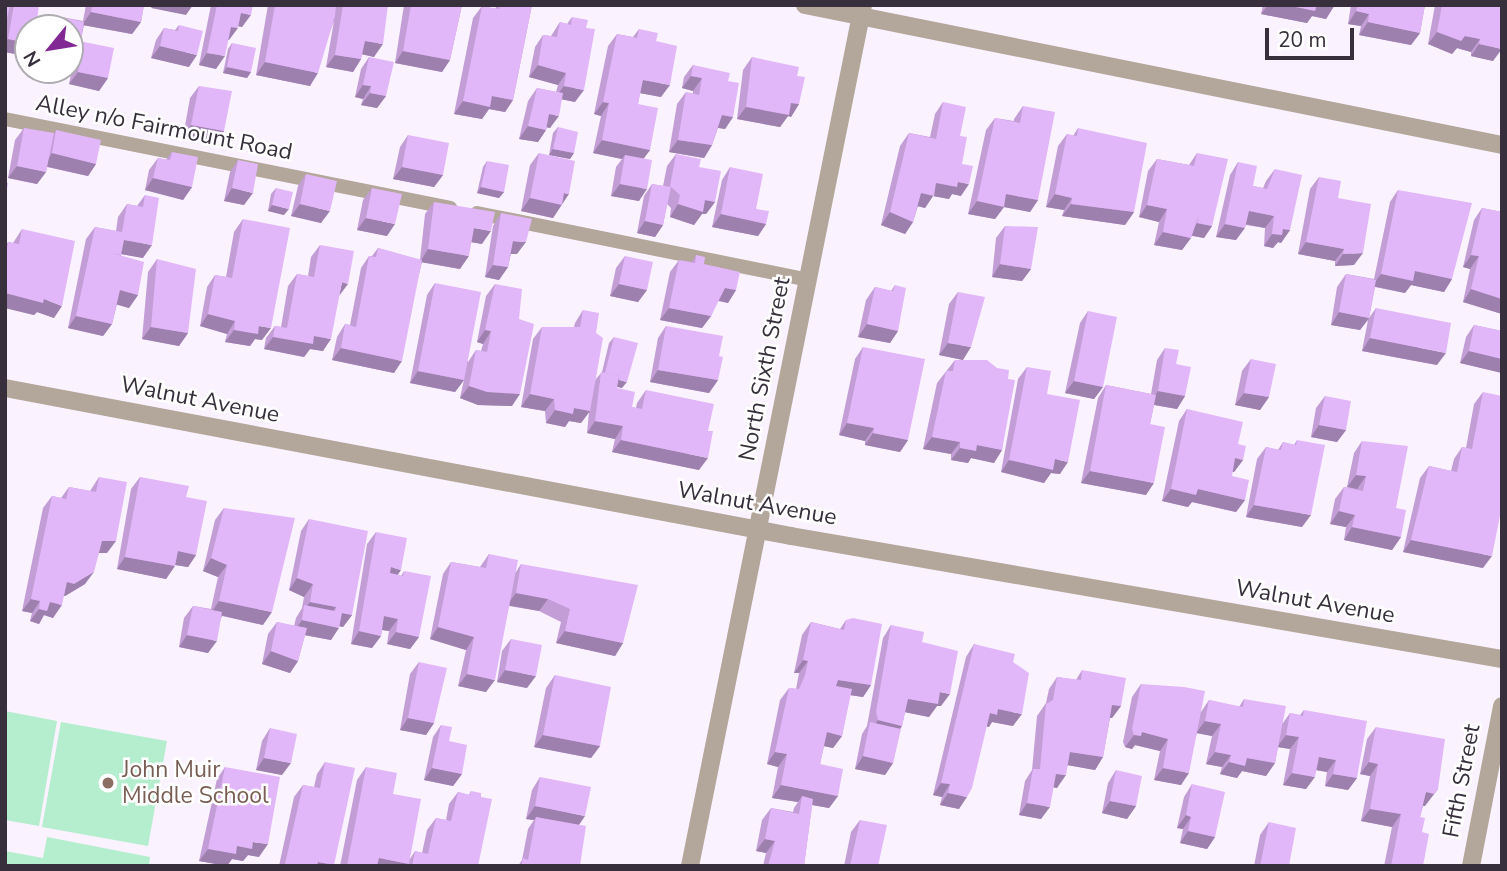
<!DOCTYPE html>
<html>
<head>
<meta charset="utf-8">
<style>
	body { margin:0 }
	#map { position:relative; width:1507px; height:871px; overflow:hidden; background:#faf2ff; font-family:"Nunito Sans",sans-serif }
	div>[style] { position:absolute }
	.green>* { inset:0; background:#b5edcf }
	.lane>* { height:14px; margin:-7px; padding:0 7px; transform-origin:7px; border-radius:7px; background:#b3a69b }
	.street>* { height:18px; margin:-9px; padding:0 9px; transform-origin:9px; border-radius:9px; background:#b3a69b }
	.wall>* { inset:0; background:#c29dd6 }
	.shaded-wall>* { inset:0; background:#9e80ae }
	.building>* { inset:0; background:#e2b7f9 }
	.dots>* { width:19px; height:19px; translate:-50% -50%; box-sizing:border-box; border:4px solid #fff; border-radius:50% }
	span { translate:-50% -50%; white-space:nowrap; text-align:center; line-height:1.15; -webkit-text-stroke:5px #fff; paint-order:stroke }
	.street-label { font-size:23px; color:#372f3c }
	.education-label { font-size:23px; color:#785e54 }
	.left { translate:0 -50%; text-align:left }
	.frame { position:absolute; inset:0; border:7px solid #372f3c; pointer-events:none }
	.north { position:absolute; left:14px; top:14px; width:70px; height:70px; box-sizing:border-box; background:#fff; border:2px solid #afacb1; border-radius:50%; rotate:240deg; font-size:19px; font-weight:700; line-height:28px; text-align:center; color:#372f3c }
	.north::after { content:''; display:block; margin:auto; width:24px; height:32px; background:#812895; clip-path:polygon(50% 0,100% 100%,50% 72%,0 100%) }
	.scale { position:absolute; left:1265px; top:28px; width:89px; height:32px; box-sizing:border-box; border:4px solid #372f3c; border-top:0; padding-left:9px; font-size:21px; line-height:24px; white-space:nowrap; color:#372f3c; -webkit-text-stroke:5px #fff; paint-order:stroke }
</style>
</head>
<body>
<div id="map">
	<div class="green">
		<i style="clip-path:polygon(5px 711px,57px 721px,39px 826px,5px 820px)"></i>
		<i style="clip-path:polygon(61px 722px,167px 741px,148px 846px,42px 827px)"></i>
		<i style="clip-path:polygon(47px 837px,150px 857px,149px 866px,5px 866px,5px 851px,43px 858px)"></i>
	</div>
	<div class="lane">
		<i style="left:5px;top:119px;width:454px;rotate:11.3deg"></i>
		<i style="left:477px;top:213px;width:338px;rotate:11.4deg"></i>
	</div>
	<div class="street">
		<i style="left:805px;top:5px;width:711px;rotate:11.36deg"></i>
		<i style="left:5px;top:388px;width:800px;rotate:10.66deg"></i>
		<i style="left:791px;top:536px;width:722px;rotate:9.81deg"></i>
		<i style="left:690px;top:866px;width:878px;rotate:-78.64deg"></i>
		<i style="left:1471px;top:866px;width:163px;rotate:-79deg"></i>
	</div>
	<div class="wall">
		<i style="clip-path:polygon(5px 5px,39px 5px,28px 28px,28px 40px,27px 41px,23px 40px,15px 54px,5px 52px)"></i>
		<i style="clip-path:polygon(86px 5px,144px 5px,141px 22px,132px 34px,84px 25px,79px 49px,84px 42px,108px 78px,99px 91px,69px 84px,73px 65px,70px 69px,70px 28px,47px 28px,56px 16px,83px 21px)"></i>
		<i style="clip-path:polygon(211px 5px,253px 5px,242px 27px,238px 26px,228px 40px,216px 69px,199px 65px)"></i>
		<i style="clip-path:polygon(268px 5px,388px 5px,374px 57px,362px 54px,361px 59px,353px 72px,326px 67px,334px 21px,310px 86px,256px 75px)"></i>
		<i style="clip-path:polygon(404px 5px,462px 5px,450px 60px,442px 72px,395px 63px)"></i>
		<i style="clip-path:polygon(497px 5px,532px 5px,513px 100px,505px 112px,489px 109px,482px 119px,454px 114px,473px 18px,482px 6px,495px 9px)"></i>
		<i style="clip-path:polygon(1263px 5px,1335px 5px,1326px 19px,1312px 16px,1307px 23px,1261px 14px)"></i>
		<i style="clip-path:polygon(1351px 5px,1425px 5px,1420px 33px,1411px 45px,1359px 35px,1361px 26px,1348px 24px)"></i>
		<i style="clip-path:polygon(1435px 5px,1502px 5px,1493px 61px,1471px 56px,1471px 52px,1457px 48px,1452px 54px,1428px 44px)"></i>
		<i style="clip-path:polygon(572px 17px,575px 102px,562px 99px,550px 128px,547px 127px,546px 130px,538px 142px,519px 139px,528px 101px,537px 88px,556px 92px,558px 85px,529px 77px,535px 47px,543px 35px,551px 36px,560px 22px,567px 24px)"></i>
		<i style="clip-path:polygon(179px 25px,189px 67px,151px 58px,156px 40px,164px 28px,175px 30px)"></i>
		<i style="clip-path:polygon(639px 29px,656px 41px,661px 97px,640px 93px,638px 104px,650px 150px,644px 158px,639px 201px,611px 196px,616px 167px,622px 159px,593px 153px,601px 116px,594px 114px,608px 46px,617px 34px,633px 37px)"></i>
		<i style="clip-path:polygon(232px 43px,251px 72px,247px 78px,223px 73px,228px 49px)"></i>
		<i style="clip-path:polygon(369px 57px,386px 96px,377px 108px,361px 105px,363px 99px,355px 97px,361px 69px)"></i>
		<i style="clip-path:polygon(752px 57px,797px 76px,799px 104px,791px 117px,788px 116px,780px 127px,737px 119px,743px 70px)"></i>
		<i style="clip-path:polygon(693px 65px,728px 81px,733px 117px,725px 129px,718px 128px,712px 145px,704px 158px,669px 152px,677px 104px,686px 92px,693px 94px,693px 91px,682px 88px,684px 77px)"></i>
		<i style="clip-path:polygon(199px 86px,224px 131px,216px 143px,183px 137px,190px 98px)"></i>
		<i style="clip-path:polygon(943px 102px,960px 136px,962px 164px,961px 196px,952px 194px,949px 199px,933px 196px,925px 208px,918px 206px,913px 222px,905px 234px,881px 225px,900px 146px,909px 133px,930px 137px,935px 114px)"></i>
		<i style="clip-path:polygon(1023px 106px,1038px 200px,1030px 212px,1004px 207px,995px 219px,968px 214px,986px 130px,995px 118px,1014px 121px,1014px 119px)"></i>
		<i style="clip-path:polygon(558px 127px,574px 153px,570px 159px,549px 155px,553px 133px)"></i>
		<i style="clip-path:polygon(24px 128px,54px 134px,56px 130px,96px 164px,88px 176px,47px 167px,46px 172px,37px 184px,8px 178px,15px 140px)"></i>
		<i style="clip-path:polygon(1078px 128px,1134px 212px,1125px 225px,1062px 216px,1064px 210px,1046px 207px,1058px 146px,1067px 134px,1073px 136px)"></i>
		<i style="clip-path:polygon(408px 135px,443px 175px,434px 187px,393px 179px,400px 147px)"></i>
		<i style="clip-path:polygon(172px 152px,192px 187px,183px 200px,145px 190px,149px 170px,158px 158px,166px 160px)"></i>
		<i style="clip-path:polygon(539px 153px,562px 204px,553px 218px,521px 211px,530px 165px)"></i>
		<i style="clip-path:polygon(1197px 153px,1212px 226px,1204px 238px,1192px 236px,1182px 250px,1154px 245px,1159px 222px,1139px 217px,1148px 171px,1157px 159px,1189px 165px)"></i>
		<i style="clip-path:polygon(676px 154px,699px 167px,715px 202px,706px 214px,702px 214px,694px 225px,670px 217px,671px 208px,667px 204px,663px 225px,655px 237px,637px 233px,644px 196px,652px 184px,663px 186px,667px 166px)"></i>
		<i style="clip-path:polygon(238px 160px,244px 205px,224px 201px,230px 172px)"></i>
		<i style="clip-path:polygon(487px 161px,504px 192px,499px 198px,477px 193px,483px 167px)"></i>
		<i style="clip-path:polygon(1238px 162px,1253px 186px,1263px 188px,1266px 181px,1275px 169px,1290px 230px,1281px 243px,1278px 242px,1273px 248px,1264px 246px,1265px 228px,1246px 225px,1236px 240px,1216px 237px,1230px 175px)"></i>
		<i style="clip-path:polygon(730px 167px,766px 224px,758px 236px,712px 227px,722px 180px)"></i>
		<i style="clip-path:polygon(306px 174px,321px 223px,291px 216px,298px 186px)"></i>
		<i style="clip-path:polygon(1319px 177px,1338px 198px,1354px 265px,1335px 266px,1335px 261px,1298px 254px,1310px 189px)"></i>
		<i style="clip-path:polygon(276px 188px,284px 215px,268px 211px,271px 194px)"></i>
		<i style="clip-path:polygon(372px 188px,387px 236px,357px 230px,363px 200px)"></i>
		<i style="clip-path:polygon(1398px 190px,1452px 279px,1444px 292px,1411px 285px,1405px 293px,1375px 287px,1369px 318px,1376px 308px,1437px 365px,1362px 351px,1368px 320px,1360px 330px,1331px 325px,1337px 287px,1346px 274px,1374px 279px,1390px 202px)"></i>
		<i style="clip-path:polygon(145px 195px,143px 258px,121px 254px,121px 255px,138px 295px,129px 308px,117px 304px,112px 324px,103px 336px,68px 328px,86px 239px,95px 227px,116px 231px,118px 217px,127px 204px,137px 206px)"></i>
		<i style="clip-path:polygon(434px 202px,482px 244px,471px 242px,460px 269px,422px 262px,394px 373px,332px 360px,337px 337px,345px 324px,350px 325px,361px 268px,369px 256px,372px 256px,378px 248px,420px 260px,425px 214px)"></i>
		<i style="clip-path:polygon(1482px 208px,1502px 212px,1502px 314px,1463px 302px,1470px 269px,1463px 267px,1474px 220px)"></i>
		<i style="clip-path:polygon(501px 213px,517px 254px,511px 254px,508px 267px,499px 280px,485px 277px,493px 226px)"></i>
		<i style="clip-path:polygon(243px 219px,262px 340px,255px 339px,250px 346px,225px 342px,227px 334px,200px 326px,207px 287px,215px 275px,226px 277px,234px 232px)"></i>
		<i style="clip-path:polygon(1005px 226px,1031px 269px,1022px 281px,992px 277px,996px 238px)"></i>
		<i style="clip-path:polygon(22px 229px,54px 318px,37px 312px,34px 315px,5px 308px,5px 246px,8px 242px,13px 243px)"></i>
		<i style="clip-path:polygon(320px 245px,339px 296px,323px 351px,310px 349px,304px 357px,264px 349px,266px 338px,275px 326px,281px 327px,288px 286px,297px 274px,308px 276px,311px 257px)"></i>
		<i style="clip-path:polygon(696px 255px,704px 264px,736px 290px,728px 303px,718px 301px,711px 316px,702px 328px,660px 320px,670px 272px,679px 260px,692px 262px)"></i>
		<i style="clip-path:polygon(625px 256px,647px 290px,638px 302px,610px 296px,616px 268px)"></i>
		<i style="clip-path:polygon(157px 259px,188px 333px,179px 346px,142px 339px,148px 272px)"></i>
		<i style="clip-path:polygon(435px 283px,468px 362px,476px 350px,481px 351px,483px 344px,477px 342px,486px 296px,495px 284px,512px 406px,478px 405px,460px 398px,464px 380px,455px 392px,410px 383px,427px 295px)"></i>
		<i style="clip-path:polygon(895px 285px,898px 331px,890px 343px,858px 337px,866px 300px,875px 287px,891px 291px)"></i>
		<i style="clip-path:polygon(958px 292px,963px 360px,939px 355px,949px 304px)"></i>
		<i style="clip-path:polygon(583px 310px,596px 333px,595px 380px,602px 372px,609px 343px,614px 337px,622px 388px,617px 387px,617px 388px,632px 407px,636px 408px,637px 403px,646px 390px,699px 470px,612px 452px,615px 439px,587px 433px,589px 412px,581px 423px,569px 421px,565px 427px,546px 423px,545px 411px,521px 407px,533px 339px,542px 327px,574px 327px,575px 323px)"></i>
		<i style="clip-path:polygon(1088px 311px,1103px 387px,1094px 399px,1065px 393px,1080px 323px)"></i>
		<i style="clip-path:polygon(1474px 325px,1502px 331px,1502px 373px,1460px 363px,1466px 337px)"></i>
		<i style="clip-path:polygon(666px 326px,719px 356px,718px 380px,709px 393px,650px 382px,658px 338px)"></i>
		<i style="clip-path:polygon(863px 347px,908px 440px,900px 452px,865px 445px,865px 441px,839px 435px,855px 359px)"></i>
		<i style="clip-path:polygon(1165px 348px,1176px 364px,1185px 396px,1177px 409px,1154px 405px,1150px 424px,1146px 495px,1081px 483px,1098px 398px,1106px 385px,1151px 394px,1157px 360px)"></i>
		<i style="clip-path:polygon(1251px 359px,1269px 397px,1260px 410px,1235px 405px,1242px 371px)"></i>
		<i style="clip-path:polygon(955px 360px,1008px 379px,1002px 450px,994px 463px,971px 458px,968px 463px,951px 460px,951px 454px,923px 449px,937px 383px)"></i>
		<i style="clip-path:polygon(1027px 367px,1047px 394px,1060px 474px,1051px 473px,1044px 483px,1001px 472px,1018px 379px)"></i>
		<i style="clip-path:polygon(1483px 392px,1483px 568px,1403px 552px,1420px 478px,1429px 466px,1451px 471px,1454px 459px,1462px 447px,1466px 448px,1474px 404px)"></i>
		<i style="clip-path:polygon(1325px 396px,1346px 430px,1337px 442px,1311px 437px,1316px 408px)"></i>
		<i style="clip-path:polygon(1187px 409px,1243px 460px,1234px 472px,1232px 472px,1232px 476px,1245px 500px,1236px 512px,1192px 502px,1188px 507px,1162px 501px,1179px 421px)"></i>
		<i style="clip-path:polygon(1297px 440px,1302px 527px,1246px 517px,1257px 459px,1266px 447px,1278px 450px,1283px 442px,1294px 445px)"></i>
		<i style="clip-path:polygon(1362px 441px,1396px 508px,1401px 537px,1392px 550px,1344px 540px,1346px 527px,1330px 524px,1335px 499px,1344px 487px,1357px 489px,1347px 487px,1354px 453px)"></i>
		<i style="clip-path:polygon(99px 477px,107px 553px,99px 553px,85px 584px,65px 596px,64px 595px,53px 618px,44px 615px,39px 624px,30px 621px,32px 613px,22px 611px,43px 508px,52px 496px,61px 498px,69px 487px,90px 491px)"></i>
		<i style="clip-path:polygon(140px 477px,186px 497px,196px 555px,188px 567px,175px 565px,166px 579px,117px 569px,131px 489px)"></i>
		<i style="clip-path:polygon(224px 508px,263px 625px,222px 616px,208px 653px,179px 647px,184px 618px,193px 606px,211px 609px,218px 577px,203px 571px,215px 520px)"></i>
		<i style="clip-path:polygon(309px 519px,352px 615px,343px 627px,339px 626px,331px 640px,305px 635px,298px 661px,290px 673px,262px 664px,268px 634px,277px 622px,294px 626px,296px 618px,302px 608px,304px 597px,289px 590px,301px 531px)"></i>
		<i style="clip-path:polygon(376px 532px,397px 575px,401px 576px,404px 571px,419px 637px,410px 649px,387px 644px,389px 631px,382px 630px,381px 636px,372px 648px,351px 644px,367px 544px)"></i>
		<i style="clip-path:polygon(489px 554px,516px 572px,521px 564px,623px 643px,615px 656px,556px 643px,561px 622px,539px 611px,509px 606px,486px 692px,458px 686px,466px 650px,430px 639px,443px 574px,451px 562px,480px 567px)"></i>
		<i style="clip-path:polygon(846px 620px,871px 685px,863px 697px,850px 695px,842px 736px,833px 748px,824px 746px,820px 764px,838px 796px,829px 808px,812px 805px,804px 866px,763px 866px,766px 853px,756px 851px,762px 820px,771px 808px,793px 812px,794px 808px,798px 802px,772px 798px,778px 767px,767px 764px,780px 700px,789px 688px,796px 689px,799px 673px,794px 673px,802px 635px,811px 622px,840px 629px)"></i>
		<i style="clip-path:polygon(891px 625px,922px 642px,941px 706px,937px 706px,929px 717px,905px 712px,902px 726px,900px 729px,893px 763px,885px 775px,855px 769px,862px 734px,867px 726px,883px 638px)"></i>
		<i style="clip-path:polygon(511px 639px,527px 688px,497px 682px,502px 651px)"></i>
		<i style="clip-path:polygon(974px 644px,1013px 662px,1013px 726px,992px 722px,989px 727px,986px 726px,959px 809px,940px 805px,942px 797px,933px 795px,966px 657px)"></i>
		<i style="clip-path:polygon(419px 662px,434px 723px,426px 735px,400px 730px,410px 674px)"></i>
		<i style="clip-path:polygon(1082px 670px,1121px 706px,1112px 718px,1110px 718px,1103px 757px,1095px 770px,1068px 765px,1057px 788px,1053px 787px,1041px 819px,1019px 815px,1025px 781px,1032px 770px,1037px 716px,1046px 703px,1049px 689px,1057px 677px,1076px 680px)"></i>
		<i style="clip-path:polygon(555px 675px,600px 746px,591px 758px,534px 747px,546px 688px)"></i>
		<i style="clip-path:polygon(1141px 684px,1201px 712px,1209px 700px,1239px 707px,1244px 699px,1283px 723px,1290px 713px,1300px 715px,1304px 710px,1357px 778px,1348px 790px,1325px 786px,1327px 772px,1316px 770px,1306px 789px,1283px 785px,1290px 749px,1278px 747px,1275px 763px,1266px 776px,1242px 771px,1237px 778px,1220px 774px,1222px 767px,1206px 764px,1212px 736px,1197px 733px,1181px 785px,1154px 780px,1160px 751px,1135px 745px,1132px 749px,1125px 747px,1123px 742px,1132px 697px)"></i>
		<i style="clip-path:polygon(441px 725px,449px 741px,462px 774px,453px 786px,424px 780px,433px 737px)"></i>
		<i style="clip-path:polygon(1376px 727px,1425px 806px,1423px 806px,1420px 817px,1422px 832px,1423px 866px,1384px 866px,1392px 827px,1361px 821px,1370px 776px,1360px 774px,1367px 739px)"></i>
		<i style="clip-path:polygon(270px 728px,282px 775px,256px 770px,262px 741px)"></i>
		<i style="clip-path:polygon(325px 762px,333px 866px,279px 866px,294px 797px,303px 785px,314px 787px,317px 774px)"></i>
		<i style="clip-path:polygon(225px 767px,259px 857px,248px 855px,243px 861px,232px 859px,227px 866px,199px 861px,217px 779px)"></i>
		<i style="clip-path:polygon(366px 767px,393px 794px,410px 859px,415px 851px,422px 853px,427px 830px,436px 818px,446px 820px,449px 804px,458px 792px,469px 795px,471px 791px,478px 866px,340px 866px,357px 780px)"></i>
		<i style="clip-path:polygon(1116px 770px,1136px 806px,1127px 819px,1102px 813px,1108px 783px)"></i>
		<i style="clip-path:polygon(540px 777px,579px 825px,580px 866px,518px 866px,522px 860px,528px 829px,534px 820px,526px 819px,532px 790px)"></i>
		<i style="clip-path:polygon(1192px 784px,1215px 837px,1207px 849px,1180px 843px,1183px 829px,1177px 828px,1184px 797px)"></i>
		<i style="clip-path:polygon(860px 820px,878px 866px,844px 866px,851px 832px)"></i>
		<i style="clip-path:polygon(1269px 822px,1289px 866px,1254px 866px,1260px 835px)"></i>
	</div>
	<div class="shaded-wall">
		<i style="clip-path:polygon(153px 5px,193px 5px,186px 15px,151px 8px)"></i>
		<i style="clip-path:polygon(1268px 5px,1329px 5px,1334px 6px,1326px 19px,1312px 16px,1307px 23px,1261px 14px)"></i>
		<i style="clip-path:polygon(1356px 11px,1369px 14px,1361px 26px,1348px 24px)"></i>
		<i style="clip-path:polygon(91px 12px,141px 22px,132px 34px,82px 25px)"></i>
		<i style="clip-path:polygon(241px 13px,251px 15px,242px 27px,232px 25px)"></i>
		<i style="clip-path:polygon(1368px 22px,1420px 33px,1411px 45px,1359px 35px)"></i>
		<i style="clip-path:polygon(26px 27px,33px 28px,28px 28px,28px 40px,27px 41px,17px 39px)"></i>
		<i style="clip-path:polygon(231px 27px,238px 28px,229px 40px,223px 39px)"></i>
		<i style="clip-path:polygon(1437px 32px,1465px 36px,1480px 39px,1471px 52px,1457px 48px,1452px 54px,1428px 44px)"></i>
		<i style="clip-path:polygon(8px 39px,23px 42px,15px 54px,5px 52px,5px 42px)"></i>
		<i style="clip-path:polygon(365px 41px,383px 44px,374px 57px,356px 53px)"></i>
		<i style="clip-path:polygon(1479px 44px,1502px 49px,1493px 61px,1471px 56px)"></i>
		<i style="clip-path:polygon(160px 46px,197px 55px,189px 67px,151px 58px)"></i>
		<i style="clip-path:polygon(403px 51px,450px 60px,442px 72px,395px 63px)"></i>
		<i style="clip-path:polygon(207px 53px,225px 56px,216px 69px,199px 65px)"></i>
		<i style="clip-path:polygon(335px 55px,361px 59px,353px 72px,326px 67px)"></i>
		<i style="clip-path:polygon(70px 58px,77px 59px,70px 69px)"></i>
		<i style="clip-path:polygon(265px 62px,318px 73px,310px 86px,256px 75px)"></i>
		<i style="clip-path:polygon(538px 65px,566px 73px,558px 85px,529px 77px)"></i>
		<i style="clip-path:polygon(227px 67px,251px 72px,247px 78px,223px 73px)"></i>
		<i style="clip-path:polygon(78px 72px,108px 78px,99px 91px,69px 84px)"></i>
		<i style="clip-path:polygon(691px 76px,702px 78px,693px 91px,682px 88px)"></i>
		<i style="clip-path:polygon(643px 80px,670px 85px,661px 97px,634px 92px)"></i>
		<i style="clip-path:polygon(363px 85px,371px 86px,363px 99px,355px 97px)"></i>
		<i style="clip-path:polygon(564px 86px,584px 90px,575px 102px,555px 98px)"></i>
		<i style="clip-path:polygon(370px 93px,386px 96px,377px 108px,361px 105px)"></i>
		<i style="clip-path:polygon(492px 96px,513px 100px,505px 112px,489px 109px,482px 119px,454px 114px,463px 101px)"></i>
		<i style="clip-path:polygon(603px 102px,609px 103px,601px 116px,594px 114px)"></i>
		<i style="clip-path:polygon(791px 103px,799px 104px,791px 117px,788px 116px,780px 127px,737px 119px,746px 107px)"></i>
		<i style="clip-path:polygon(549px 114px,559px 116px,550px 128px,540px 126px)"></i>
		<i style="clip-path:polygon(722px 115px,733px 117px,725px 129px,714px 127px)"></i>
		<i style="clip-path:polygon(191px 125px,224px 131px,216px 143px,183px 137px)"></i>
		<i style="clip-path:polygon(528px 126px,546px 130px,538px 142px,519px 139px)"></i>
		<i style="clip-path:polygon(602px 140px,650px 150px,641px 162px,625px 155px,622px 159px,593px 153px)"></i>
		<i style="clip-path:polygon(678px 140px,712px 145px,704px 158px,669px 152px)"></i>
		<i style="clip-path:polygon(553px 149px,574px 153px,570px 159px,549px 155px)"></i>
		<i style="clip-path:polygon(52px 153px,96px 164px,88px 176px,44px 166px)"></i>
		<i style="clip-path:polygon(17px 166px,46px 172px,37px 184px,8px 178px)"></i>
		<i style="clip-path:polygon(402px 167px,443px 175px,434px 187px,393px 179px)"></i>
		<i style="clip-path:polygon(153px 178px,192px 187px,183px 200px,145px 190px)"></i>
		<i style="clip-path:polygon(958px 182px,969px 184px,961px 196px,952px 194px,949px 199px,933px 196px,925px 208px,913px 205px,921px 193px,936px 183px)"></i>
		<i style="clip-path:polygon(620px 184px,647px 189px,639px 201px,611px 196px)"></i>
		<i style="clip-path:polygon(481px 187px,504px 192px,499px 198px,477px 193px)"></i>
		<i style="clip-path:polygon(232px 188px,253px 193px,244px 205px,224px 201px)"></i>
		<i style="clip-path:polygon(564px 193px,569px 194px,553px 218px,521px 211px,530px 198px)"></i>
		<i style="clip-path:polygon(1006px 194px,1038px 200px,1030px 212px,1004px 207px,995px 219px,968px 214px,977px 201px)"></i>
		<i style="clip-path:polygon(1055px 194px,1072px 198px,1064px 210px,1046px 207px)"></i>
		<i style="clip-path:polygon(705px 200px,715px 202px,706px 214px,702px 214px,694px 225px,670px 217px,678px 204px)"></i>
		<i style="clip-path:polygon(300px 204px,330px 211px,321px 223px,291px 216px)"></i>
		<i style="clip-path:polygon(1071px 204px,1134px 212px,1125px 225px,1062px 216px)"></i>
		<i style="clip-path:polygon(272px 205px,289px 209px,284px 215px,268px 211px)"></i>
		<i style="clip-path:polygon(1147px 205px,1167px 209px,1159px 222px,1139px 217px)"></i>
		<i style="clip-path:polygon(1249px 211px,1274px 216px,1265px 228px,1240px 223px)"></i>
		<i style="clip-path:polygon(890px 212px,913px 222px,905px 234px,881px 225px)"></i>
		<i style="clip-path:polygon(721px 214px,766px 224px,758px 236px,712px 227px)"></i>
		<i style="clip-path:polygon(366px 218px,395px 224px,387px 236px,357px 230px)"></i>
		<i style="clip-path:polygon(645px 221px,663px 225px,655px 237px,637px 233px)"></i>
		<i style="clip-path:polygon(1197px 223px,1212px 226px,1204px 238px,1189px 235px)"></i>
		<i style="clip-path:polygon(1225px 224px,1245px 228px,1236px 240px,1216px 237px)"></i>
		<i style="clip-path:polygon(474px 228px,491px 231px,482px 244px,465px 241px)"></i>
		<i style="clip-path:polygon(1283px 229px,1290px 230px,1281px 243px,1278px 242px,1273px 248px,1264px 246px,1272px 234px)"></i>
		<i style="clip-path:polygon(1163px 232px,1191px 238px,1182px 250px,1154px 245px)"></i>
		<i style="clip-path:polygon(124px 240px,152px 245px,143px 258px,115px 253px)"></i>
		<i style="clip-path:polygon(513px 241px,526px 242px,517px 254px,504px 254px)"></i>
		<i style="clip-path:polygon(1306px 242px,1344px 249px,1335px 261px,1298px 254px)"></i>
		<i style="clip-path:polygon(428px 249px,469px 256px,460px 269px,420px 262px)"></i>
		<i style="clip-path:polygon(1363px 253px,1354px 265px,1335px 266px,1343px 254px)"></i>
		<i style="clip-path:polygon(1471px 255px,1479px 256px,1470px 269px,1463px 267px)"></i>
		<i style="clip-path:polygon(1000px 264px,1031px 269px,1022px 281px,992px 277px)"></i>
		<i style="clip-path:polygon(493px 265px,508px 267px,499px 280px,485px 277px)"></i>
		<i style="clip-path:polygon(1415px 271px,1452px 279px,1444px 292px,1411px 285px,1405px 293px,1372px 286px,1381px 274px)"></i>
		<i style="clip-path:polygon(342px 282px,348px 284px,339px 296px)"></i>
		<i style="clip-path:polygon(619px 284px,647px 290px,638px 302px,610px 296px)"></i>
		<i style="clip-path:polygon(725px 288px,736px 290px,728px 303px,716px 300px)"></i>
		<i style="clip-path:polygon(1471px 289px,1502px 299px,1502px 314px,1463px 302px)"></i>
		<i style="clip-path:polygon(120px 290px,138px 295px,129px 308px,111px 303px)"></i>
		<i style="clip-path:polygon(5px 293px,44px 299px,62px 306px,54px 318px,37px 312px,34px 315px,5px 308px)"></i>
		<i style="clip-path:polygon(669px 308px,711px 316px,702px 328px,660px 320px)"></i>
		<i style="clip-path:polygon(1339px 312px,1369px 318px,1360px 330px,1331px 325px)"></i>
		<i style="clip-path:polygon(208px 314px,235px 321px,227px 334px,200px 326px)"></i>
		<i style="clip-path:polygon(76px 316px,112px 324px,103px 336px,68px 328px)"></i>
		<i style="clip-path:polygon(867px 324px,898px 331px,890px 343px,858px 337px)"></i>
		<i style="clip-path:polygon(259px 326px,271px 328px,262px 340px,255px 339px,250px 346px,225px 342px,234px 330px)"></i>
		<i style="clip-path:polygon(151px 327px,188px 333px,179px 346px,142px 339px)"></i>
		<i style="clip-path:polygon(485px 330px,491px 331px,483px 344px,477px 342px)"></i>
		<i style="clip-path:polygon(314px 336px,331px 339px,323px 351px,310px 349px,304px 357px,264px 349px,273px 337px)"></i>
		<i style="clip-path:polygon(1370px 338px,1446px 353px,1437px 365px,1362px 351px)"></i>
		<i style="clip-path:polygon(948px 343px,971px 347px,963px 360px,939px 355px)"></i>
		<i style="clip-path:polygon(341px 348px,402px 361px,394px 373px,332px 360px)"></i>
		<i style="clip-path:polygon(1469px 351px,1502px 359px,1502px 373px,1460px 363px)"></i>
		<i style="clip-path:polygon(658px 370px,718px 380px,709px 393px,650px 382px)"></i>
		<i style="clip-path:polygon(418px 371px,464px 380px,455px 392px,410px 383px)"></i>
		<i style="clip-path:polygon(604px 376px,627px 382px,622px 388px,599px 382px)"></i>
		<i style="clip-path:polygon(1074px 381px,1103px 387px,1094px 399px,1065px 393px)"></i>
		<i style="clip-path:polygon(469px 386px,520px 394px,512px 406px,478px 405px,460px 398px)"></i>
		<i style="clip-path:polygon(1158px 391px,1185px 396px,1177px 409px,1149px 404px)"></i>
		<i style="clip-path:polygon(1244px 393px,1269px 397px,1260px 410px,1235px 405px)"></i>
		<i style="clip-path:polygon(530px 394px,554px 399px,545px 411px,521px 407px)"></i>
		<i style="clip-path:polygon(574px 408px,590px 411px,581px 423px,569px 421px,565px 427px,546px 423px,555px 410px)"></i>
		<i style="clip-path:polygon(595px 421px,623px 426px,615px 439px,587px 433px)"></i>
		<i style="clip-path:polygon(847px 423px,874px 428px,865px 441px,839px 435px)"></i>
		<i style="clip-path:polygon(1319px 425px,1346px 430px,1337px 442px,1311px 437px)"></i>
		<i style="clip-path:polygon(873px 433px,908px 440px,900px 452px,865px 445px)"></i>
		<i style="clip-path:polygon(932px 437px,960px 442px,951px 454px,923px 449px)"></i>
		<i style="clip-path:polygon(621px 440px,708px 458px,699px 470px,612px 452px)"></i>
		<i style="clip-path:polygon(977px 445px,1002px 450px,994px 463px,971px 458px,968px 463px,951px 460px,960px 448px)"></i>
		<i style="clip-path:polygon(1235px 458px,1243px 460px,1234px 472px,1227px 471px)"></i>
		<i style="clip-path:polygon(1055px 459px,1068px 462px,1060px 474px,1051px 473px,1044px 483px,1001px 472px,1009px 460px)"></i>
		<i style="clip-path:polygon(1090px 471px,1154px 483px,1146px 495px,1081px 483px)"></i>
		<i style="clip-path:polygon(1356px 475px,1366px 476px,1357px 489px,1347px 487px)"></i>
		<i style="clip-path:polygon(1171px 489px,1198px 489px,1245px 500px,1236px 512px,1192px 502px,1188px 507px,1162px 501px)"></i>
		<i style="clip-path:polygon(1254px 505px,1311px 515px,1302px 527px,1246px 517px)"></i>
		<i style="clip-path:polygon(1339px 511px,1355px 515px,1346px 527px,1330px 524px)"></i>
		<i style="clip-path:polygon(1352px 527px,1401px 537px,1392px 550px,1344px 540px)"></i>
		<i style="clip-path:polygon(1411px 540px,1492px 556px,1483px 568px,1403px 552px)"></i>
		<i style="clip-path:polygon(102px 541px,116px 541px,107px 553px,94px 553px)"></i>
		<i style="clip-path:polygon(178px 551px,196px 555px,188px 567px,169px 564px)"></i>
		<i style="clip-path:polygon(125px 557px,175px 566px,166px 579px,117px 569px)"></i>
		<i style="clip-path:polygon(211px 558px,227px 565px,218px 577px,203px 571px)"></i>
		<i style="clip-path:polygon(391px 567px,401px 570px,393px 582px,383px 580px)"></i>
		<i style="clip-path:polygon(94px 572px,85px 584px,65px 596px,58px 594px,67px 582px)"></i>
		<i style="clip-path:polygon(297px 578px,313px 584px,304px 597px,289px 590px)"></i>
		<i style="clip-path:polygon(516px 593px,548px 599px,539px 611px,507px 605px)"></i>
		<i style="clip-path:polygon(31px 599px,40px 601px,32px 613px,22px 611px)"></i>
		<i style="clip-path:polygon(219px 601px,272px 612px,263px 625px,211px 613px)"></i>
		<i style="clip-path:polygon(50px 602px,62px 605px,53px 618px,44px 615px,39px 624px,30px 621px,39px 609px)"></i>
		<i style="clip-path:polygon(310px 602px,336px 607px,327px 620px,303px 611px)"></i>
		<i style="clip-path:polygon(342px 613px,352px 615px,343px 627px,333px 625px)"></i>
		<i style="clip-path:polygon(384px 616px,398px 619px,389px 631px,376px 629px)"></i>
		<i style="clip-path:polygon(302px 620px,339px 628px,331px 640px,293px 633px)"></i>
		<i style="clip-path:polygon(438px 627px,474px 637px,466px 650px,430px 639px)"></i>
		<i style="clip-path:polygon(359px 631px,381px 636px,372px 648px,351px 644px)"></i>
		<i style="clip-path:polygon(565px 631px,623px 643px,615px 656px,556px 643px)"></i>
		<i style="clip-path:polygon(396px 632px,419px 637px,410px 649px,387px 644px)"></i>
		<i style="clip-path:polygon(187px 635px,217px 641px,208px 653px,179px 647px)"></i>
		<i style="clip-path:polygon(271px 651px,298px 661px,290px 673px,262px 664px)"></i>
		<i style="clip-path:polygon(803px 660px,808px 661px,799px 673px,794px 673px)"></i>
		<i style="clip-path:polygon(505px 670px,536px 676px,527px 688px,497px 682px)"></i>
		<i style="clip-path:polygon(467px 674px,495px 680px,486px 692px,458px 686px)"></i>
		<i style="clip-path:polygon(838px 680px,871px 685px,863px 697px,829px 692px)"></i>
		<i style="clip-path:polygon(940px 692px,950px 694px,941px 706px,937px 706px,929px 717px,899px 711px,908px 699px)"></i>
		<i style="clip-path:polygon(1112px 705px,1121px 706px,1112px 718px,1103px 717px)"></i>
		<i style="clip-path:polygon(998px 709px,1022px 714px,1013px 726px,992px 722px,989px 727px,981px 725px,990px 713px)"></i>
		<i style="clip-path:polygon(408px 718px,434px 723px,426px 735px,400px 730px)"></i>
		<i style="clip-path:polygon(878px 720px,902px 726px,894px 738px,869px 733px)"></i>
		<i style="clip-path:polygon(1205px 721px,1221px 724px,1212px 736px,1196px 733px)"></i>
		<i style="clip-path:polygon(827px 732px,842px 736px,833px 748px,818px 745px)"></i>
		<i style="clip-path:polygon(1142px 732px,1168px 739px,1160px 751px,1135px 745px,1132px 749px,1125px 747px,1134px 735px)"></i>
		<i style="clip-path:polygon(543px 735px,600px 746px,591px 758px,534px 747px)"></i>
		<i style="clip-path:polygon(1286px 735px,1299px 737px,1290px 749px,1277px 747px)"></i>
		<i style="clip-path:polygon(775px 752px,787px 754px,778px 767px,767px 764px)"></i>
		<i style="clip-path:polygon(1070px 752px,1103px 757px,1095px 770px,1061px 764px)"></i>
		<i style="clip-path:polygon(1215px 752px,1231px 755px,1222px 767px,1206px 764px)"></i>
		<i style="clip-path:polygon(863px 756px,893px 763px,885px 775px,855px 769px)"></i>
		<i style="clip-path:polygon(1319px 757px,1336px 760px,1327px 772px,1310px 769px)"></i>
		<i style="clip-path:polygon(264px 758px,291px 763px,282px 775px,256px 770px)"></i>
		<i style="clip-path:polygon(1247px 758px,1275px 763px,1266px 776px,1242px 771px,1237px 778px,1220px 774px,1229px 762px)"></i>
		<i style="clip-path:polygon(1369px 762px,1378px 764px,1370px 776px,1360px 774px)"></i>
		<i style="clip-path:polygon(432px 768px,462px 774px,453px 786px,424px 780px)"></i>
		<i style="clip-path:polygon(1163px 768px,1189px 773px,1181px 785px,1154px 780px)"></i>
		<i style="clip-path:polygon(1292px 773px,1315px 777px,1306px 789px,1283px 785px)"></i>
		<i style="clip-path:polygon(1056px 774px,1066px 775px,1057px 788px,1047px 786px)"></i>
		<i style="clip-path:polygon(1333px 774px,1357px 778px,1348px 790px,1325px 786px)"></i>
		<i style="clip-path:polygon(941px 783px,950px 784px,942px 797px,933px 795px)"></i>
		<i style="clip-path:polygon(781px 785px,838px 796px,829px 808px,801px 803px,802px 796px,798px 802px,772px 798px)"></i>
		<i style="clip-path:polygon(1438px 789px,1425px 806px,1418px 805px,1426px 792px)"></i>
		<i style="clip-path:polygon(948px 793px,967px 797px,959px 809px,940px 805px)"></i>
		<i style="clip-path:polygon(1110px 801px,1136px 806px,1127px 819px,1102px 813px)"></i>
		<i style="clip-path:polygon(1027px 803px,1050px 807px,1041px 819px,1019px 815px)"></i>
		<i style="clip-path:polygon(535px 806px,585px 816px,577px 828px,536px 817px,534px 820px,526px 819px)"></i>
		<i style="clip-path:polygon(1370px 809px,1401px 814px,1392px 827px,1361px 821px)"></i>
		<i style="clip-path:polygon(1186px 815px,1191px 817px,1183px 829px,1177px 828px)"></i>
		<i style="clip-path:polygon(1188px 831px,1215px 837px,1207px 849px,1180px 843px)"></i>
		<i style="clip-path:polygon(765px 839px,775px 841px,766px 853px,756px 851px)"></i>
		<i style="clip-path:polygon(253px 842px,268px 844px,259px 857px,248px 855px,243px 861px,232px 859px,227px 866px,199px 861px,208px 849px,237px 846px)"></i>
		<i style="clip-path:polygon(379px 858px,409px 864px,408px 866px,373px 866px)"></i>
		<i style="clip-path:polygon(318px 862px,334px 865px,315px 866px)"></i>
	</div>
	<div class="building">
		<i style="clip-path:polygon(5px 5px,10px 5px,6px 23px,5px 23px)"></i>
		<i style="clip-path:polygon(14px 5px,39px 5px,36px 28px,26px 27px,23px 42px,8px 39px)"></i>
		<i style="clip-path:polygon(92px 5px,144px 5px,141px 22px,91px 12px)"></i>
		<i style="clip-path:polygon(217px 5px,253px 5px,251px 15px,241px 13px,238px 28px,231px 27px,225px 56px,207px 53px)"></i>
		<i style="clip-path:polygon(275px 5px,336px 5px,335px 16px,318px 73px,265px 62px)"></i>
		<i style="clip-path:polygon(343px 5px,388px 5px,383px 44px,365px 41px,361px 59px,335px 55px)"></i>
		<i style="clip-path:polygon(411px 5px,462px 5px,450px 60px,403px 51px)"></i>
		<i style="clip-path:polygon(500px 5px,532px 5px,513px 100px,492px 96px,490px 107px,463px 101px,482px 6px,499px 9px)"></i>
		<i style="clip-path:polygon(1286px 5px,1317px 5px,1315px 11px)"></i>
		<i style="clip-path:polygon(1358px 5px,1425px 5px,1420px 33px,1368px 22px,1369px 14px,1356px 11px)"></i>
		<i style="clip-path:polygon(1442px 5px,1502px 5px,1502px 49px,1479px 44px,1480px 39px,1465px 36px,1461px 41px,1437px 32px)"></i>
		<i style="clip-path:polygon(56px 16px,84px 22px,77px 59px,70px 58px,70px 28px,54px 28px)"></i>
		<i style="clip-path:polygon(572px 17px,588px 20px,586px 28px,595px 29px,584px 90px,564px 86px,566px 73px,538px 65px,543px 35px,557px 37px,560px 22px,571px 25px)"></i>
		<i style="clip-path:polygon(179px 25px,203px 31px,197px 55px,160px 46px,164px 28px,178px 31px)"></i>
		<i style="clip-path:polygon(639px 29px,658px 33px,656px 41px,677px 46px,670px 85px,643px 80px,638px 104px,658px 108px,650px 150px,602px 140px,609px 103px,603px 102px,617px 34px,637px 38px)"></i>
		<i style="clip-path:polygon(84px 42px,114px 48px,108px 78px,78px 72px)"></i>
		<i style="clip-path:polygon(232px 43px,256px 48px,251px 72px,227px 67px)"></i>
		<i style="clip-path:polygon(369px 57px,394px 62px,386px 96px,370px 93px,371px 86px,363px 85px)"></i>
		<i style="clip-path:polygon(752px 57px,799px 67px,797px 76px,805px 77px,799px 104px,791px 103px,789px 115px,746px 107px)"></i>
		<i style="clip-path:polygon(693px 65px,730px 73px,728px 81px,739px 83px,733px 117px,722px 115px,712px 145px,678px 140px,686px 92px,699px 95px,702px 78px,691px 76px)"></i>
		<i style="clip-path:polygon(199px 86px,232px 91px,224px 131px,191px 125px)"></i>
		<i style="clip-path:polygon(537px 88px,563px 93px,559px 116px,549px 114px,546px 130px,528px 126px)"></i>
		<i style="clip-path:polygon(943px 102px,966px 107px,960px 136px,967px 137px,962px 164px,973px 166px,969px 184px,958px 182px,957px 187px,936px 183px,934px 196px,921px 193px,913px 222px,890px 212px,909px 133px,936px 139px)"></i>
		<i style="clip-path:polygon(1023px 106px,1055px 112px,1038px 200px,1006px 194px,1004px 207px,977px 201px,995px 118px,1020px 123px)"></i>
		<i style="clip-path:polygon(558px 127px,578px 132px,574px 153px,553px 149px)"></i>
		<i style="clip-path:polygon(24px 128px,54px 133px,46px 172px,17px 166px)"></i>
		<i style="clip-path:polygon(1078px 128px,1147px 143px,1134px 212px,1071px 204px,1072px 198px,1055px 194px,1067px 134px,1077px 136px)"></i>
		<i style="clip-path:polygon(56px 130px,101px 140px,96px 164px,52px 153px)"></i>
		<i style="clip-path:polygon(408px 135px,449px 143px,443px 175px,402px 167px)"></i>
		<i style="clip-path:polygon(172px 152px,198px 157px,192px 187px,153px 178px,158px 158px,170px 160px)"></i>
		<i style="clip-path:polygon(539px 153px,575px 161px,569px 194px,564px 193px,562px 205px,530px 198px)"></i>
		<i style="clip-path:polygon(1197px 153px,1228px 159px,1212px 226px,1197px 223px,1199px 215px,1191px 238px,1163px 232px,1167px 209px,1147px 205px,1157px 159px,1194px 166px)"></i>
		<i style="clip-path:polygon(676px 154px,701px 159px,699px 167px,721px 171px,715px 202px,705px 200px,703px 212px,678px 204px,680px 195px,670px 186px)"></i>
		<i style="clip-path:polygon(625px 155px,652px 160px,647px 189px,620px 184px)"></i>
		<i style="clip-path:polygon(238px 160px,258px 164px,253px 193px,232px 188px)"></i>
		<i style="clip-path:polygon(487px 161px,509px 165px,504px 192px,481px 187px)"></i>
		<i style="clip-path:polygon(1238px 162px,1257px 166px,1253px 186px,1267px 189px,1275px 169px,1302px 175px,1290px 230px,1283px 229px,1282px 235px,1272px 234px,1274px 216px,1249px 211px,1245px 228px,1225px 224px)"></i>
		<i style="clip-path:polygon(730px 167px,763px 174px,756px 209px,769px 211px,766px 224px,721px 214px)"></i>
		<i style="clip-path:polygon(306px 174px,337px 181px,330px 211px,300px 204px)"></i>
		<i style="clip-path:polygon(1319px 177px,1341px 181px,1338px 198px,1371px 204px,1363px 253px,1343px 254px,1344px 249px,1306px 242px)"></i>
		<i style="clip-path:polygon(5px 182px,8px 183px,5px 200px)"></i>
		<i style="clip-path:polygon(652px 184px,671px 187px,663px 225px,645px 221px)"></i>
		<i style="clip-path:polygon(276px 188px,293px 192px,289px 209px,272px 205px)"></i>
		<i style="clip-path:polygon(372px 188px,402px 194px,395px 224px,366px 218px)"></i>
		<i style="clip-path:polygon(1398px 190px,1472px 203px,1452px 279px,1415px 271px,1413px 281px,1381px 274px)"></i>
		<i style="clip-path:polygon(145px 195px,159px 198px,152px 245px,124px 240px,121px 255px,112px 253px,144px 262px,138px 295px,120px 290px,112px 324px,76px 316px,95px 227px,122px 232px,127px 204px,143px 207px)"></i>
		<i style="clip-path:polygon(434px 202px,495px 212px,491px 231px,474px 228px,469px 256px,428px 249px)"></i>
		<i style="clip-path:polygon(1482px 208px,1502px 212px,1502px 299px,1471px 289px,1479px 256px,1471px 255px)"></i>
		<i style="clip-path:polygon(501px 213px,532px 219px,526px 242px,513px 241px,508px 267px,493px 265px)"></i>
		<i style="clip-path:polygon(243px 219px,290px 228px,271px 328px,259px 326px,258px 334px,234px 330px,235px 321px,208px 314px,215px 275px,232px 278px)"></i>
		<i style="clip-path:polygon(1005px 226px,1038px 227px,1031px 269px,1000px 264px)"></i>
		<i style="clip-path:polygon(22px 229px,75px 241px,62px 306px,44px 299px,43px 303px,5px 293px,5px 258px,8px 242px,19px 244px)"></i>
		<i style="clip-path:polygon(320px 245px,354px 251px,348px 284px,342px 282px,331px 339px,314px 336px,313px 344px,273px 337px,275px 326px,287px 328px,297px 274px,314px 277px)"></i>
		<i style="clip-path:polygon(378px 248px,422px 260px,402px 361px,341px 348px,345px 324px,356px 327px,369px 256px,376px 257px)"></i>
		<i style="clip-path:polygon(696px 255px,705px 257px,704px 264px,740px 272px,736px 290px,725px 288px,711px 316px,669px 308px,679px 260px,695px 263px)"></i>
		<i style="clip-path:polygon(625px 256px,653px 262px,647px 290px,619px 284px)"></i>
		<i style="clip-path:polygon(157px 259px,196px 269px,188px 333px,151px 327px)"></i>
		<i style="clip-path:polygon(1346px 274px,1376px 280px,1369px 318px,1339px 312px)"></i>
		<i style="clip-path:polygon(435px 283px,481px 292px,464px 380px,418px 371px)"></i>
		<i style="clip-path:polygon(495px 284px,522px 289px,519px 319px,534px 324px,520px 394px,487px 392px,469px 386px,476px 350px,487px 352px,491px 331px,485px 330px)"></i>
		<i style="clip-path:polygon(895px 285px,906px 288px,898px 331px,867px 324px,875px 287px,893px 291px)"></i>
		<i style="clip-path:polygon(958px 292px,985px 297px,971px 347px,948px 343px)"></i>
		<i style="clip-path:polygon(1376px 308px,1451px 323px,1446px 353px,1370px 338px)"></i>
		<i style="clip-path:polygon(583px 310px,599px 313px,596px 333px,603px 338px,590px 411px,574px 408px,573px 414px,555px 410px,554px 399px,530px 394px,542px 327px,580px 327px)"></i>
		<i style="clip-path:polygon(1088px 311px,1117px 317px,1103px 387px,1074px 381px)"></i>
		<i style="clip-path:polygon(1474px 325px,1502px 331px,1502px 359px,1469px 351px)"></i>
		<i style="clip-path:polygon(666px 326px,723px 336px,719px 356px,723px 357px,718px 380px,658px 370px)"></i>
		<i style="clip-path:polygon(614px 337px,638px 343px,627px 382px,619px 380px,619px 376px,605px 373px)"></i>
		<i style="clip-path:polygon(863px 347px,925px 359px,908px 440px,873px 433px,874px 428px,847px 423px)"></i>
		<i style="clip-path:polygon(1165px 348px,1179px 350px,1176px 364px,1191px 367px,1185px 396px,1158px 391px)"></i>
		<i style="clip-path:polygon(1251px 359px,1276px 364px,1269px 397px,1244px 393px)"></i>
		<i style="clip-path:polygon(955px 360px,987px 360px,997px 368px,1009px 370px,1008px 379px,1015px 380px,1002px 450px,977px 445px,976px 451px,960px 448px,960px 442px,932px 437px,946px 371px,953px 371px)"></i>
		<i style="clip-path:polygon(1027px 367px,1051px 371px,1047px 394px,1080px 400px,1068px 462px,1055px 459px,1053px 470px,1009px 460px)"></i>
		<i style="clip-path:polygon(601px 372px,619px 376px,617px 388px,635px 392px,632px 407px,642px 409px,646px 390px,714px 404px,708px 431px,713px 431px,708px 458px,621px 440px,623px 426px,595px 421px)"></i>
		<i style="clip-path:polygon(1106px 385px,1156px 395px,1150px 424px,1165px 427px,1154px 483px,1090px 471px)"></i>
		<i style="clip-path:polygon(1483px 392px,1502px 396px,1502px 506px,1492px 556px,1411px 540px,1429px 466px,1457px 472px,1462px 447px,1472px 449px)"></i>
		<i style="clip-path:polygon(1325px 396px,1351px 401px,1346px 430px,1319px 425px)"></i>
		<i style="clip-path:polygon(1187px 409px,1243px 422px,1238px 444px,1246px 446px,1243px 460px,1235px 458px,1232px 476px,1249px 480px,1245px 500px,1198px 489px,1196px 495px,1171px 489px)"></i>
		<i style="clip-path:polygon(1297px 440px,1325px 445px,1311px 515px,1254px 505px,1266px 447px,1281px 450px,1283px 442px,1296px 445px)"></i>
		<i style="clip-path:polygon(1362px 441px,1408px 446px,1396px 508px,1406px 510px,1401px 537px,1352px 527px,1355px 515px,1339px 511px,1344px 487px,1363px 491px,1366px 476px,1356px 475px)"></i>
		<i style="clip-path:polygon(99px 477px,127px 482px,116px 541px,102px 541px,94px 572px,74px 584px,67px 582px,62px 605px,50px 602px,47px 611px,39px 609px,40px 601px,31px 599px,52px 496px,66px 499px,69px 487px,96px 492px)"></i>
		<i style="clip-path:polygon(140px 477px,189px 486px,186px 497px,207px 501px,196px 555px,178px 551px,175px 566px,125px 557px)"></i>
		<i style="clip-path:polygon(224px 508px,295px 518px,272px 612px,219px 601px,227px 565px,211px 558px)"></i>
		<i style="clip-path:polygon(309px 519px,368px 531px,352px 615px,342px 613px,339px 628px,302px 620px,304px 605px,335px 611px,336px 607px,310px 602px,313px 584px,297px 578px)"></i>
		<i style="clip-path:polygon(376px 532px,407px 538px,401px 570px,391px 567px,390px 573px,403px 576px,404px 571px,431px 576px,419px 637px,396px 632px,398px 619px,384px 616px,381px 636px,359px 631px)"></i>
		<i style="clip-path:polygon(489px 554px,518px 560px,495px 680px,467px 674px,474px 637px,438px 627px,451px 562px,486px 568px)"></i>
		<i style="clip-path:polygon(521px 564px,638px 585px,623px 643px,565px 631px,570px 609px,548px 599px,516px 593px)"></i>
		<i style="clip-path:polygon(193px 606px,222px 612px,217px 641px,187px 635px)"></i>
		<i style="clip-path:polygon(853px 618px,882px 624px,871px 685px,838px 680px,836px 686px,852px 689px,842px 736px,827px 732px,820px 764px,843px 769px,838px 796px,781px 785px,787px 754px,775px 752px,789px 688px,799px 689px,805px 675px,808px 661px,803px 660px,811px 622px,844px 630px,846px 620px)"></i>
		<i style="clip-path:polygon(277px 622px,307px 628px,298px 661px,271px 651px)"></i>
		<i style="clip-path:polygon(891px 625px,924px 632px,922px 642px,958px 651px,950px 694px,940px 692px,938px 704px,908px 699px,902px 726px,878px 720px,876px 712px)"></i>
		<i style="clip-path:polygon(511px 639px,542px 645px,536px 676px,505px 670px)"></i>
		<i style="clip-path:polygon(974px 644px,1015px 654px,1013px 662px,1029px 673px,1022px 714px,998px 709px,997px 715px,990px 713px,972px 788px,967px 797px,948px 793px,950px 784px,941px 783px)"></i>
		<i style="clip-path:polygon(419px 662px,447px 668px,434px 723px,408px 718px)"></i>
		<i style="clip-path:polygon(1082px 670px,1126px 678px,1121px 706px,1112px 705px,1103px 757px,1070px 752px,1066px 775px,1056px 774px,1050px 807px,1027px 803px,1033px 769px,1040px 769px,1046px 704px,1053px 700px,1057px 677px,1081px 680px)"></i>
		<i style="clip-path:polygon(555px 675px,611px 687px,600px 746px,543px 735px)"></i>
		<i style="clip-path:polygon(1141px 684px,1184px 687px,1205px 691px,1189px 773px,1163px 768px,1168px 739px,1142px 732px,1141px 736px,1134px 735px,1132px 729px)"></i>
		<i style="clip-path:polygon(1244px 699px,1286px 706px,1275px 763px,1247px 758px,1245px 766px,1229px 762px,1231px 755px,1215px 752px,1221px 724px,1205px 721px,1209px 700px,1243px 707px)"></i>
		<i style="clip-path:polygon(1304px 710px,1367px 721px,1357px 778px,1333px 774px,1336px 760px,1319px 757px,1315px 777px,1292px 773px,1299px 737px,1286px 735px,1290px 713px,1303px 716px)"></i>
		<i style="clip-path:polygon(870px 722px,901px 729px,893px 763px,863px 756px)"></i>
		<i style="clip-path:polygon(441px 725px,452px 727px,449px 741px,467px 745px,462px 774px,432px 768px)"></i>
		<i style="clip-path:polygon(1376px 727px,1445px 739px,1438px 789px,1434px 794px,1426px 792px,1420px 817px,1425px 818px,1422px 832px,1429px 834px,1423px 866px,1391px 866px,1401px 814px,1370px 809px,1378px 764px,1369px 762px)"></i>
		<i style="clip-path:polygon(270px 728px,297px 734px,291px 763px,264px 758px)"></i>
		<i style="clip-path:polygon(325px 762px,355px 768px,334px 865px,318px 862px,317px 866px,293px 866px,285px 864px,303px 785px,320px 788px)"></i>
		<i style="clip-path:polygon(225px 767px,280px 777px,268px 844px,253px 842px,252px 849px,237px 846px,236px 854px,208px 849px)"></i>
		<i style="clip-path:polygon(366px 767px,397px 773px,393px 794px,421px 799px,409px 864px,379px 858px,377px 866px,347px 866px)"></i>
		<i style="clip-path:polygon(1116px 770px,1142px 776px,1136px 806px,1110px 801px)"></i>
		<i style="clip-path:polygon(540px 777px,591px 787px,585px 816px,535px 806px)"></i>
		<i style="clip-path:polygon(1192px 784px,1225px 792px,1215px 837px,1188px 831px,1191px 817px,1186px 815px)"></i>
		<i style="clip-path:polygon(471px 791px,481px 793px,481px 797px,492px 799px,478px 866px,412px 866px,415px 851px,428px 854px,436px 818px,451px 821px,458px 792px,470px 795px)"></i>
		<i style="clip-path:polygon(802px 796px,813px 799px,804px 866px,768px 866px,775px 841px,765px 839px,771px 808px,799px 814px)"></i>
		<i style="clip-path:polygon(536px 817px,586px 826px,580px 866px,521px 866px,523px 858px,528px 860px)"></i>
		<i style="clip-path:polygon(860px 820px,887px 825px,878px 866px,850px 866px)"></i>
		<i style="clip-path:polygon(1269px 822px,1296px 828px,1289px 866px,1260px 866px)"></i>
	</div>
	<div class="dots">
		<i style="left:108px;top:783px;background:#8d6e63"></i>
	</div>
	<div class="street-label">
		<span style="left:164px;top:128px;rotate:11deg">Alley n/o Fairmount Road</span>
		<span style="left:765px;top:369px;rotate:-79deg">North Sixth Street</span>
		<span style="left:200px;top:400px;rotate:11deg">Walnut Avenue</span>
		<span style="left:757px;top:504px;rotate:10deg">Walnut Avenue</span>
		<span style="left:1315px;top:602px;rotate:10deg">Walnut Avenue</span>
		<span style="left:1462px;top:781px;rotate:-79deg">Fifth Street</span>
	</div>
	<div class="education-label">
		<span class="left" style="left:122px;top:783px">John Muir<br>Middle School</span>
	</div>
	<div class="frame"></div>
	<div class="north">N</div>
	<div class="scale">20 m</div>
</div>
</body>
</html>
